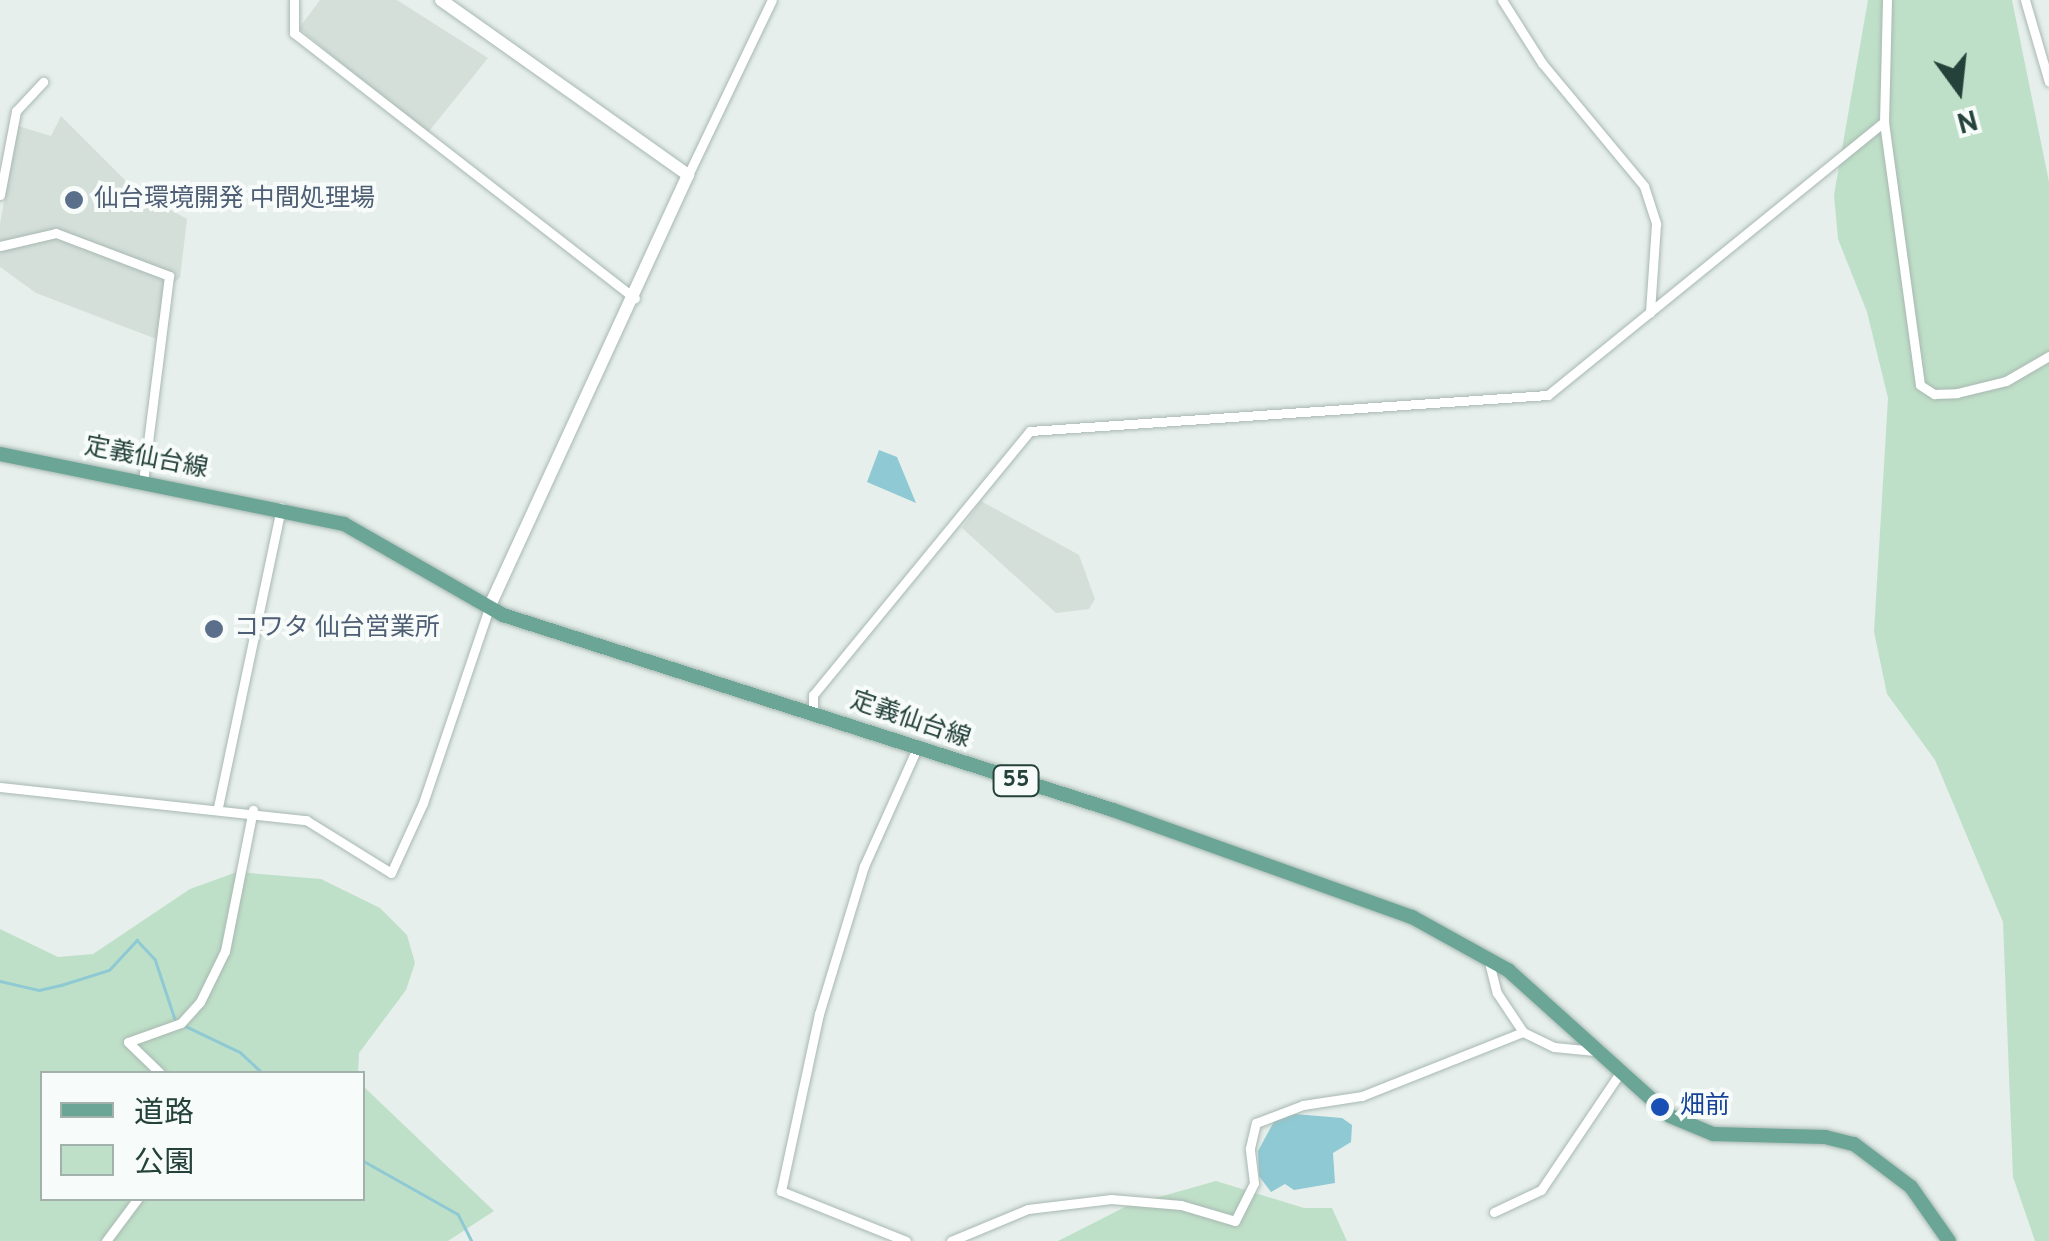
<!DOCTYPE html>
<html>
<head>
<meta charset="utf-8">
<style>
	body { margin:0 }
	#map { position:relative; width:2049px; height:1241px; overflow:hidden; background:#e6efeb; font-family:Overpass,"Noto Sans JP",sans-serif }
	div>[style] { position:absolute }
	.built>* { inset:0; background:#d4dfda }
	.green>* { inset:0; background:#bfe0c8 }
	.water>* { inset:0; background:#8ec9d4 }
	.stream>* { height:2.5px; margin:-1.25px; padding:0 1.25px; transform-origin:1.25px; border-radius:1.25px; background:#8ec9d4 }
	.roads { filter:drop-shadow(0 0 2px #a8b8b2) drop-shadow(0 0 2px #a8b8b2) }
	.street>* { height:9px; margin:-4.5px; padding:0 4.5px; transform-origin:4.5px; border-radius:4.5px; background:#fff }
	.secondary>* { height:12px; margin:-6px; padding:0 6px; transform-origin:6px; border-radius:6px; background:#fff }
	.primary>* { height:14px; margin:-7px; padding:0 7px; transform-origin:7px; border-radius:7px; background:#6aa596 }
	.dots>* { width:28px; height:28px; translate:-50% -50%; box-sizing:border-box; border:5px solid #f7fbf9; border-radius:50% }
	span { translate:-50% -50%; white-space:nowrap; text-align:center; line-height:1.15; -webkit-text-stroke:8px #f7fbf9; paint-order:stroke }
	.shield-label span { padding:2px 8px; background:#f7fbf9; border:2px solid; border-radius:8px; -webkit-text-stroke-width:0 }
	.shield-label { font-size:22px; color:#24423a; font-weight:700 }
	.service-label { font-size:25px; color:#4e5e75 }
	.left { translate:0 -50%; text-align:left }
	.street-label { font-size:25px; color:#24423a }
	.transit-label { font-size:25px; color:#164399 }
	.legend { position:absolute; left:40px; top:1071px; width:325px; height:130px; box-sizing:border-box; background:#f7fbf9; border:2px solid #a3b1ad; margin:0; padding:12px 18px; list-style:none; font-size:30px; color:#24423a }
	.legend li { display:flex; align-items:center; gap:20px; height:50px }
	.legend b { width:50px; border:2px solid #a3b1ad }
	.north { position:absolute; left:1909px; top:40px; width:100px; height:100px; -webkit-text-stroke:8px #f7fbf9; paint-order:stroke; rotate:165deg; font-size:28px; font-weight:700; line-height:40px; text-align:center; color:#24423a }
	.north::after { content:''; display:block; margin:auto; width:35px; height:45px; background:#24423a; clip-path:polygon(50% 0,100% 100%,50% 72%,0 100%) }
</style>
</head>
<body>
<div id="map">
	<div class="built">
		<i style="clip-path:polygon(320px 0,397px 0,488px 58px,426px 135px,299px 28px)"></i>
		<i style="clip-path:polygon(61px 116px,136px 191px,187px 219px,180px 278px,167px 287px,159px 340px,36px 293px,0 267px,0 224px,18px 126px,51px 136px)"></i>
		<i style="clip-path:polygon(981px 501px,1079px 555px,1095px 599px,1089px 609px,1056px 613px,962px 528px)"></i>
	</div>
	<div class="green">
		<i style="clip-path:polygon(1868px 0,2012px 0,2049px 182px,2049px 1241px,2035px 1241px,2013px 1177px,2003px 922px,1935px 760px,1887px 694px,1874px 632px,1888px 398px,1867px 312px,1838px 239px,1834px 195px)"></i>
		<i style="clip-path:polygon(237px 872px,321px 879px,380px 908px,407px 935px,415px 963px,406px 990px,359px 1053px,358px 1073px,42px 1074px,42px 1198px,362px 1198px,363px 1086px,494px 1211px,448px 1241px,0 1241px,0 929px,58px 957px,93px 954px,190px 889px)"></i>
		<i style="clip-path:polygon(1216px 1181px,1304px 1208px,1332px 1208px,1347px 1241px,1058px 1241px,1127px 1206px)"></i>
	</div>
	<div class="water">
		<i style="clip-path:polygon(879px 450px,897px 457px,916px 503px,867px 482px)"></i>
		<i style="clip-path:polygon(1294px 1114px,1342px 1118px,1352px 1125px,1351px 1142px,1333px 1153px,1335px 1183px,1294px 1190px,1285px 1184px,1271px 1192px,1259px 1176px,1258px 1151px,1276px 1118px)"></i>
	</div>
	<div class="stream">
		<i style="left:0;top:981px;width:40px;rotate:13deg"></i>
		<i style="left:39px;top:990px;width:23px;rotate:-13deg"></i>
		<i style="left:61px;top:985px;width:50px;rotate:-17.4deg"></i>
		<i style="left:109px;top:970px;width:41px;rotate:-47deg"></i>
		<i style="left:137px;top:940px;width:26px;rotate:47deg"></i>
		<i style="left:155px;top:959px;width:63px;rotate:71.6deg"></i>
		<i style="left:181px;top:1024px;width:65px;rotate:25.4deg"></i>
		<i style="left:240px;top:1052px;width:33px;rotate:43deg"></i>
		<i style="left:362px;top:1160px;width:110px;rotate:29.4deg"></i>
		<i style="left:458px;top:1214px;width:30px;rotate:63deg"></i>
	</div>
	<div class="roads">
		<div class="street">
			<i style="left:294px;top:0;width:33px;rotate:90deg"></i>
			<i style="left:294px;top:33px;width:432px;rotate:37.9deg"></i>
			<i style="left:1502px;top:0;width:75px;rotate:57.6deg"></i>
			<i style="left:1542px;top:63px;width:160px;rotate:50.3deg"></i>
			<i style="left:1644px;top:186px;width:40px;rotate:72deg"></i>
			<i style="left:1656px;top:224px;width:89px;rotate:93.9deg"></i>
			<i style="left:1887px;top:0;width:122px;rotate:91.4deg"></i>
			<i style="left:1884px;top:122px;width:265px;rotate:82.2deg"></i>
			<i style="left:1920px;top:385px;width:17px;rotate:33deg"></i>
			<i style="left:1934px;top:394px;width:23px;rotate:-2deg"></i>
			<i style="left:1957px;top:393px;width:50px;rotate:-13.8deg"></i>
			<i style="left:2006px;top:381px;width:50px;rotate:-30.2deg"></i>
			<i style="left:2025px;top:0;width:85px;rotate:73.7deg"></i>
			<i style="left:688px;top:175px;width:194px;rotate:-64.4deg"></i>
			<i style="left:0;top:195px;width:86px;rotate:-79.2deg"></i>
			<i style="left:16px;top:111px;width:40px;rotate:-47deg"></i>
			<i style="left:0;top:246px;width:57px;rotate:-13.1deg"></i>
			<i style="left:56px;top:233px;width:121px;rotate:20.8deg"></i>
			<i style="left:169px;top:276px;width:207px;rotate:97.2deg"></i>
			<i style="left:813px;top:712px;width:17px;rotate:-90deg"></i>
			<i style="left:813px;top:695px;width:342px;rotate:-50.6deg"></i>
			<i style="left:1030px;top:431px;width:519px;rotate:-3.98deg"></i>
			<i style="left:1548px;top:395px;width:433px;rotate:-39.1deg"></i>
			<i style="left:0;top:787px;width:308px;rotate:6.2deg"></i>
			<i style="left:306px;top:820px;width:100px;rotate:31.9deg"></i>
			<i style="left:391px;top:873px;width:77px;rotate:-65.4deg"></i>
			<i style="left:423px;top:803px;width:206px;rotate:-71.3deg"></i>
			<i style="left:218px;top:807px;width:306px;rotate:-78.1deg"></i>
			<i style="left:1488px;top:958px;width:36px;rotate:76deg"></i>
			<i style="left:1497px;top:993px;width:47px;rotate:56.3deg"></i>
			<i style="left:1523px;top:1032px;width:34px;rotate:26deg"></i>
			<i style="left:1554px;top:1047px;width:41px;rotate:5.6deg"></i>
			<i style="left:161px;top:1074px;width:46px;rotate:-135.9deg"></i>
			<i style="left:128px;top:1042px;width:56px;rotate:-19.7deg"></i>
			<i style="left:181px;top:1023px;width:28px;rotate:-48deg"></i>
			<i style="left:200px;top:1002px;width:57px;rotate:-63.9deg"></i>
			<i style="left:225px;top:951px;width:144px;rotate:-78.8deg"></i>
			<i style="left:1494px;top:1212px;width:52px;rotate:-25.1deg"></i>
			<i style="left:1541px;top:1190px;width:141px;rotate:-56deg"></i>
			<i style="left:106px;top:1241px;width:54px;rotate:-53.3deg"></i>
			<i style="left:906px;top:1241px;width:135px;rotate:-158.2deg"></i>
			<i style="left:781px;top:1191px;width:181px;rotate:-77.9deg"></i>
			<i style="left:819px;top:1014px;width:155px;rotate:-73.1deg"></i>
			<i style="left:864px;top:866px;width:129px;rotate:-65.8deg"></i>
			<i style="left:951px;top:1241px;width:83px;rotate:-22.6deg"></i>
			<i style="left:1028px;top:1209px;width:84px;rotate:-6.9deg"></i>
			<i style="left:1111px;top:1199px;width:70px;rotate:4.9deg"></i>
			<i style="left:1181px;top:1205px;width:56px;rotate:16.5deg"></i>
			<i style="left:1235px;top:1221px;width:42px;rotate:-63.4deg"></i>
			<i style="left:1254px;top:1183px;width:35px;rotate:-97deg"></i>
			<i style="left:1250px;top:1148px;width:26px;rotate:-77deg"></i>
			<i style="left:1256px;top:1123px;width:50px;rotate:-21deg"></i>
			<i style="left:1303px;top:1105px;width:60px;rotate:-8.7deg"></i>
			<i style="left:1362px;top:1096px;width:173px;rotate:-21.7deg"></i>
		</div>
		<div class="secondary">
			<i style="left:441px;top:0;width:303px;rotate:35.3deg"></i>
			<i style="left:688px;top:175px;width:477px;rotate:114.7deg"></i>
		</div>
		<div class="primary">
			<i style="left:0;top:454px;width:351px;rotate:11.5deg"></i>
			<i style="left:344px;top:524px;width:183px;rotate:29.8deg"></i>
			<i style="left:503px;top:615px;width:640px;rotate:17.73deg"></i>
			<i style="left:1113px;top:810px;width:318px;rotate:19.7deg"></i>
			<i style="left:1412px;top:917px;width:110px;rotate:28.9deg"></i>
			<i style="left:1508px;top:970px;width:218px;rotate:42deg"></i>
			<i style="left:1670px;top:1116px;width:47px;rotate:22.7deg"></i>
			<i style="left:1713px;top:1134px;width:112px;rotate:1.5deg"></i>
			<i style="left:1825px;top:1137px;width:30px;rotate:14deg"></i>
			<i style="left:1854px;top:1144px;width:71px;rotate:37deg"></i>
			<i style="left:1911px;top:1187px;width:66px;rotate:54.9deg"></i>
		</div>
	</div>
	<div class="dots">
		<i style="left:74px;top:200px;background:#5c6f8a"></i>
		<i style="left:214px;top:629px;background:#5c6f8a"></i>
		<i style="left:1660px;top:1107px;background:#1a4fb4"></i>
	</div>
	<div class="shield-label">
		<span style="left:1016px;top:781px">55</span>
	</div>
	<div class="service-label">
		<span class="left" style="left:94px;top:200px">仙台環境開発 中間処理場</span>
		<span class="left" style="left:234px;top:629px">コワタ 仙台営業所</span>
	</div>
	<div class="street-label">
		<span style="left:146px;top:459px;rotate:11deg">定義仙台線</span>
		<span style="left:910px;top:721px;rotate:19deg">定義仙台線</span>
	</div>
	<div class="transit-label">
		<span class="left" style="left:1680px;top:1107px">畑前</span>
	</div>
	<ul class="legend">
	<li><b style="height:12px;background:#6aa596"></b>道路</li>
	<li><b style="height:28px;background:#bfe0c8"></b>公園</li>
	</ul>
	<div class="north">N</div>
</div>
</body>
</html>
